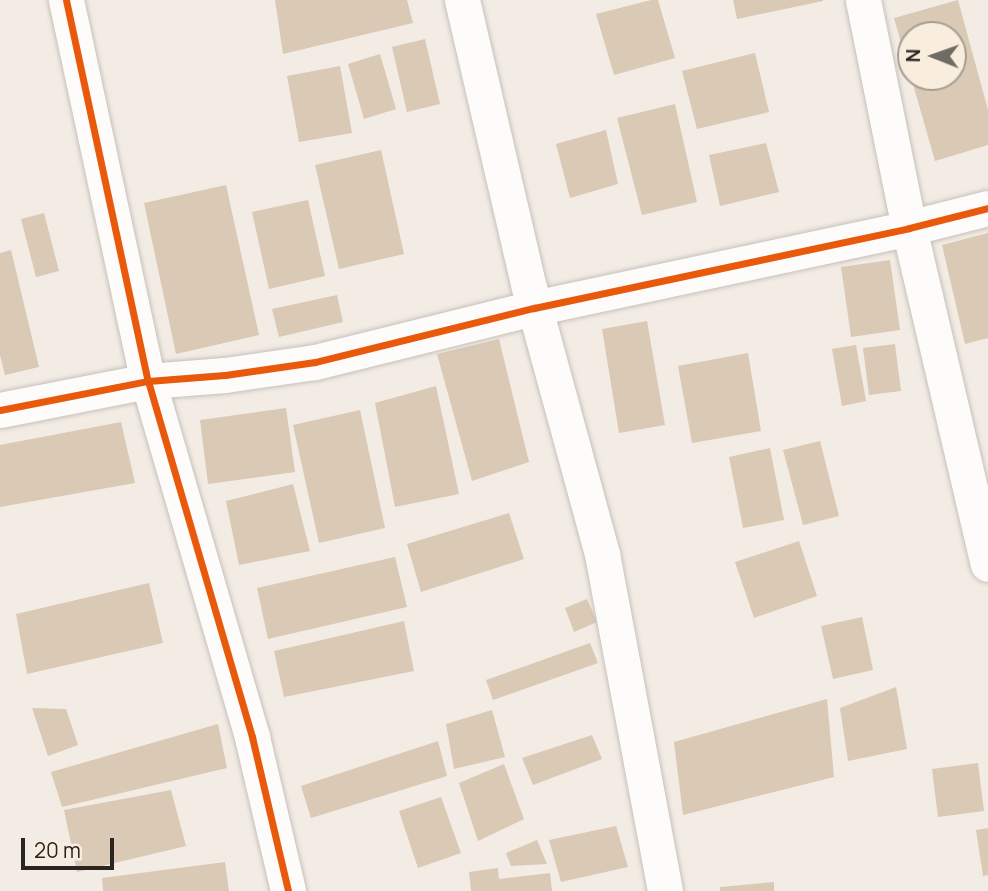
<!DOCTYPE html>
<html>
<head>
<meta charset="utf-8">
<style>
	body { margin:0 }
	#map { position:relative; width:988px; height:891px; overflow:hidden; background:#f3ece4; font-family:Manrope,sans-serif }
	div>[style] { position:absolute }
	.building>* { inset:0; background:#d9c9b5 }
	.roads { filter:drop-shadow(0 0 2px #c6c1bb) drop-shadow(0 0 2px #c6c1bb) }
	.minor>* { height:35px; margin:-17.5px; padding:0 17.5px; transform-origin:17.5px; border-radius:17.5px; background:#fdfcfb }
	.cycleway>* { height:7px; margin:-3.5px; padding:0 3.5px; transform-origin:3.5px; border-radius:3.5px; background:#e8590c }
	span { translate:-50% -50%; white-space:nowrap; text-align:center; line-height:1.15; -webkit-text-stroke:6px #f9edde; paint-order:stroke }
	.north { position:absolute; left:897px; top:21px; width:70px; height:70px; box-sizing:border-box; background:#f9edde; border:2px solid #a69d92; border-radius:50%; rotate:271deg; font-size:19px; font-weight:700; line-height:28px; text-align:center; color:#2a2520 }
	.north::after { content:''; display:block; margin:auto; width:24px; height:32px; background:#706b65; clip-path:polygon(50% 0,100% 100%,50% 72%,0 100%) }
	.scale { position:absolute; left:21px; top:838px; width:93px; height:32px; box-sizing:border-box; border:4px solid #2a2520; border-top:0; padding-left:9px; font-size:21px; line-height:24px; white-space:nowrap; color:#2a2520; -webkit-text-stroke:5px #f9edde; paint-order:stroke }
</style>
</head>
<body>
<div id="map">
	<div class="building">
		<i style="clip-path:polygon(275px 0,407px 0,413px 23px,283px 54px)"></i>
		<i style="clip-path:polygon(651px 0,658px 0,675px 58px,614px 75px,596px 14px)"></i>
		<i style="clip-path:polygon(733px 0,823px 0,823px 1px,737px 19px)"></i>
		<i style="clip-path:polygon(958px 0,988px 110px,988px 145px,935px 161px,911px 77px,953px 77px,953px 35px,911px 35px,910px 75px,894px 18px)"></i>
		<i style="clip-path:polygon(425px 39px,440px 104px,407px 112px,392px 47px)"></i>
		<i style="clip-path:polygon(755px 53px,769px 112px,697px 129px,682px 71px)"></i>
		<i style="clip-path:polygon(380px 54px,396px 109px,364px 119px,348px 64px)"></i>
		<i style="clip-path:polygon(340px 66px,352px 133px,299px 142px,287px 76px)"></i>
		<i style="clip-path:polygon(675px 104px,697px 202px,642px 215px,617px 118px)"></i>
		<i style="clip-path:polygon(606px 130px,618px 184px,570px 198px,556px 144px)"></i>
		<i style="clip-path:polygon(766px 143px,779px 192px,720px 206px,709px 155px)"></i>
		<i style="clip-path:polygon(381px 150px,404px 254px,339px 269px,315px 165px)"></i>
		<i style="clip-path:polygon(226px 185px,259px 335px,176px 354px,144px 203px)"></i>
		<i style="clip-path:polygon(308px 200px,325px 276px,269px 289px,252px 212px)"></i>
		<i style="clip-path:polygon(44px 213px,59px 271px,36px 277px,21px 219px)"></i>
		<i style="clip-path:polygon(988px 233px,988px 338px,965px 344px,942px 245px)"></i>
		<i style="clip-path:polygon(11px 250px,39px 367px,5px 375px,0 355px,0 253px)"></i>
		<i style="clip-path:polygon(890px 260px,900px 330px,851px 337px,841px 267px)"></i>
		<i style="clip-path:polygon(337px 295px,343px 322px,279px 337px,272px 309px)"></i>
		<i style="clip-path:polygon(647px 321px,665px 425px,619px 433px,602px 329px)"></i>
		<i style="clip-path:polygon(499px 339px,529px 462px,472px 481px,437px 354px)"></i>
		<i style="clip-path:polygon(895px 344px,901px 391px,869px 395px,863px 348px)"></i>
		<i style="clip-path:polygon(856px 345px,866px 401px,842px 406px,832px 349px)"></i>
		<i style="clip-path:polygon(748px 353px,761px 431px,692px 443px,678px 366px)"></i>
		<i style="clip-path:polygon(436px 386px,459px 494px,395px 507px,375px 403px)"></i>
		<i style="clip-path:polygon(286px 408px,295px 472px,208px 484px,200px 420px)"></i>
		<i style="clip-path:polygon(360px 410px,385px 528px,319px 543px,293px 425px)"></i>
		<i style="clip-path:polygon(121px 422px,135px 483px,0 507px,0 445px)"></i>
		<i style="clip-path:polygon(820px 441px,839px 516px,803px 525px,783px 450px)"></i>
		<i style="clip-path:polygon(770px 448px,784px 520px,743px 528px,729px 457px)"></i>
		<i style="clip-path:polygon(293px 484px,310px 551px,239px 565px,226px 501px)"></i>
		<i style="clip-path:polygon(509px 513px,524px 559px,421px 592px,407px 544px)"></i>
		<i style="clip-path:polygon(799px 541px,817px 596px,754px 618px,735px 562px)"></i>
		<i style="clip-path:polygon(395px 557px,407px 607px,268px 639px,257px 588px)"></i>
		<i style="clip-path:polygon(149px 583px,163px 643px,27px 674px,16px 614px)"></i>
		<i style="clip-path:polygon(587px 599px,597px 622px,574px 632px,565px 608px)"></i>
		<i style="clip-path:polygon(862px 617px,873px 670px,833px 679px,821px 626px)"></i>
		<i style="clip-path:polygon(404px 621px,414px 671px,284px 697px,274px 651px)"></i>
		<i style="clip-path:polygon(590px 643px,598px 663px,493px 700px,486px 680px)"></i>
		<i style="clip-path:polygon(896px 687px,907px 749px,848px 761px,840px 708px)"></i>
		<i style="clip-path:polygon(827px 699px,834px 777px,683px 815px,674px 742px)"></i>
		<i style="clip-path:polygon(32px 708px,66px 709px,78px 745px,48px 756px)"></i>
		<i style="clip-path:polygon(492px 710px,505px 757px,454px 769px,446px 724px)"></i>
		<i style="clip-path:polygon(218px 724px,227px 768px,62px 807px,51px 772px)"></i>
		<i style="clip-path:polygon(592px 735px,602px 759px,533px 785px,522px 758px)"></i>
		<i style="clip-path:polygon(438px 741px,447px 776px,311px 818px,301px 786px)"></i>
		<i style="clip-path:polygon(978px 763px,984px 811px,938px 817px,932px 769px)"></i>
		<i style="clip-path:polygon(504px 764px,524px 819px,478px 841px,459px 783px)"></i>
		<i style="clip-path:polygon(171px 790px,186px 846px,77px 872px,64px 810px)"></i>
		<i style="clip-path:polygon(441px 797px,461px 853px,418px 868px,399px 811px)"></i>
		<i style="clip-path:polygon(616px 826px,628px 867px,561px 882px,549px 840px)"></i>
		<i style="clip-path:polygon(988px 828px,988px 875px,983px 876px,976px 830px)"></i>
		<i style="clip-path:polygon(537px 840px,547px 864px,511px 866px,506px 853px)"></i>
		<i style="clip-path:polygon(225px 862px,229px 891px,103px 891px,102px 878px)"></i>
		<i style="clip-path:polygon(498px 868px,499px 879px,550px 873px,552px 891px,471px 891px,469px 872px)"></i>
		<i style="clip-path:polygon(774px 882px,774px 891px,720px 891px,720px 887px)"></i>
	</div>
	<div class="roads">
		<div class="minor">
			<i style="left:66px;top:0;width:390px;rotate:77.9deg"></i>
			<i style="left:148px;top:381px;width:371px;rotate:73.7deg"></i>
			<i style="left:252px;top:737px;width:158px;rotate:76.8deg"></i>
			<i style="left:462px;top:0;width:295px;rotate:76.9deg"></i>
			<i style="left:529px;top:287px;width:277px;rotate:74.7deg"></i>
			<i style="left:602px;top:554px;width:343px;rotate:79.4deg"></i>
			<i style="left:863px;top:0;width:233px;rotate:78.6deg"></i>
			<i style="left:909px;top:228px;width:345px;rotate:76.8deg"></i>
			<i style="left:0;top:410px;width:151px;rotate:-11.1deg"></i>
			<i style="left:148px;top:381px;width:77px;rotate:-4.5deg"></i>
			<i style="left:225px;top:375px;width:91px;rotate:-8.2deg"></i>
			<i style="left:315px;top:362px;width:226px;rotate:-13.9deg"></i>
			<i style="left:534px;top:308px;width:383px;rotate:-12deg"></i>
			<i style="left:909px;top:228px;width:81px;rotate:-14.2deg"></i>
		</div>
	</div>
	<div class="cycleway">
		<i style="left:66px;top:0;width:390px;rotate:77.9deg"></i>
		<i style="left:148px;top:381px;width:371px;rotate:73.7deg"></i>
		<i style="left:252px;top:737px;width:158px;rotate:76.8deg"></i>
		<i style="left:0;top:410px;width:151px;rotate:-11.1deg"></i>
		<i style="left:148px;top:381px;width:77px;rotate:-4.5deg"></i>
		<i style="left:225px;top:375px;width:91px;rotate:-8.2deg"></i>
		<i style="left:315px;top:362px;width:226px;rotate:-13.9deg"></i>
		<i style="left:534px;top:308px;width:383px;rotate:-12deg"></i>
		<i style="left:909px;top:228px;width:81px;rotate:-14.2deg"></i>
	</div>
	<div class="north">N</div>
	<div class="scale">20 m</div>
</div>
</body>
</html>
